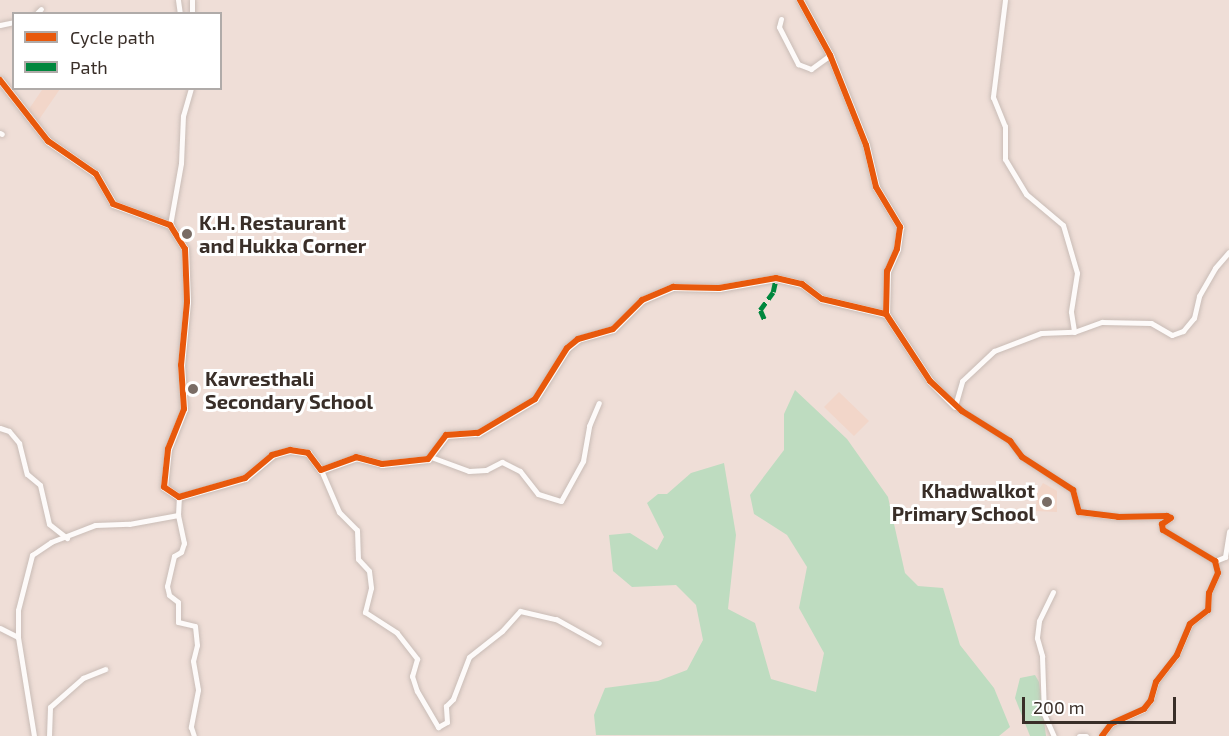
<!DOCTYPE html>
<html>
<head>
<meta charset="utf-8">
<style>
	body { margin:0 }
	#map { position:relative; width:1229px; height:736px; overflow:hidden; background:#efded7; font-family:"Exo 2",sans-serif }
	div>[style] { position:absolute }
	.built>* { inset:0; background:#f2d6c9 }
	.round { border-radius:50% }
	.green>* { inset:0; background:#bedcc0 }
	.roads { filter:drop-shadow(0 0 2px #c9bcb6) drop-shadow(0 0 2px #c9bcb6) }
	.minor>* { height:5px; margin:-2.5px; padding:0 2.5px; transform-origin:2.5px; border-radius:2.5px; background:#fdfaf9 }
	.tertiary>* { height:7px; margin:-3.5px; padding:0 3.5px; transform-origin:3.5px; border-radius:3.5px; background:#fdfaf9 }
	.quiet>* { height:4.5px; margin-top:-2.25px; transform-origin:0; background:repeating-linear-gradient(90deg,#00873e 0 9px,transparent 0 13.5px) }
	.cycleway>* { height:6px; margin:-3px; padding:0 3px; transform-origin:3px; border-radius:3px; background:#e8590c }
	.dots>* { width:16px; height:16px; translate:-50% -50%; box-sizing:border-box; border:3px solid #fff; border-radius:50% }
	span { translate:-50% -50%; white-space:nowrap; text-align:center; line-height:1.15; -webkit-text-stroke:6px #fff; paint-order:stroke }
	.poi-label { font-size:20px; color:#392e28; font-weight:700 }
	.left { translate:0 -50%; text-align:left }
	.right { translate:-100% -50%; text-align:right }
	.legend { position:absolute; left:12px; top:12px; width:210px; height:78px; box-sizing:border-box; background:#fff; border:2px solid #b0aba9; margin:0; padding:8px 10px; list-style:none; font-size:18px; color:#392e28 }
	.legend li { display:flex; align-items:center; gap:12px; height:30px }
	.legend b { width:30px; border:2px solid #b0aba9 }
	.scale { position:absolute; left:1022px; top:697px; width:154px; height:27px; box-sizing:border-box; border:3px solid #392e28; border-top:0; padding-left:8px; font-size:18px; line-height:21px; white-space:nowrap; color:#392e28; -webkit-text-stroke:4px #fff; paint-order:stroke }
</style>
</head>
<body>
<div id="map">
	<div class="built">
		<i style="clip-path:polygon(42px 90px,60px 89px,38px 121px,29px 109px)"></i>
		<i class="round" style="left:186px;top:382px;width:14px;height:14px"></i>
		<i style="clip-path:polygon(839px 392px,869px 421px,854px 436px,824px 407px)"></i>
		<i style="clip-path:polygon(1043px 483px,1057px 491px,1057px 512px,1036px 511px,1037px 493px)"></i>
	</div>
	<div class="green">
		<i style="clip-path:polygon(795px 390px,847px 439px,888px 497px,905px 573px,918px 586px,943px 588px,960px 645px,994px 688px,1010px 727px,999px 736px,596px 735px,594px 715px,605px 688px,658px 681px,687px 670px,703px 640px,696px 605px,676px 585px,632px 587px,613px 571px,609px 535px,630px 533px,657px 550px,664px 537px,647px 503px,658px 494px,667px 494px,691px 473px,724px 463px,736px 535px,728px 609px,755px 623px,771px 679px,816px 692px,824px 653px,799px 608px,807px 567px,787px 535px,754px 514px,750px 495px,784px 450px,784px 414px)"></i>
		<i style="clip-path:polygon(1035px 675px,1039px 682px,1046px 736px,1030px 736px,1015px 698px,1020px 678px)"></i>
	</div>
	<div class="roads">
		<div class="minor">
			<i style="left:178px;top:0;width:14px;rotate:82deg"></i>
			<i style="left:1005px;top:0;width:98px;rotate:97.1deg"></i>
			<i style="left:993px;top:97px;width:31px;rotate:68deg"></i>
			<i style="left:1005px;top:126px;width:33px;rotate:90deg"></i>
			<i style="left:1005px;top:159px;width:41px;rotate:59deg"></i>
			<i style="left:1026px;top:194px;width:48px;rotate:40deg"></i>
			<i style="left:1063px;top:225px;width:50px;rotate:73.7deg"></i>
			<i style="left:1077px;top:273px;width:39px;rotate:99deg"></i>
			<i style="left:1071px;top:312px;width:20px;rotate:81deg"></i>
			<i style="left:36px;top:14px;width:7px;rotate:-45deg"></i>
			<i style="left:192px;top:14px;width:14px;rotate:-90deg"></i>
			<i style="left:781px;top:19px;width:8px;rotate:104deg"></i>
			<i style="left:779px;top:27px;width:42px;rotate:62.8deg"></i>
			<i style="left:798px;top:64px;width:14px;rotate:21deg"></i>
			<i style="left:811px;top:69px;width:24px;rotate:-36deg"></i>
			<i style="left:0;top:25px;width:14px;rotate:-12deg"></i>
			<i style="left:0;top:133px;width:2px;rotate:27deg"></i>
			<i style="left:170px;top:225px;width:63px;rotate:-79.9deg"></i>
			<i style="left:181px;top:163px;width:47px;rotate:-87.6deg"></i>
			<i style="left:183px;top:116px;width:29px;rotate:-74deg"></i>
			<i style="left:0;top:428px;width:9px;rotate:18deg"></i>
			<i style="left:9px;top:431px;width:16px;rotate:50deg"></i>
			<i style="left:19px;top:443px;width:32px;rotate:76deg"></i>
			<i style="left:27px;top:474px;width:17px;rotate:40deg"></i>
			<i style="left:40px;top:485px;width:40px;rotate:77deg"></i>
			<i style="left:49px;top:524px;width:23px;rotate:38deg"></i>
			<i style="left:431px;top:457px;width:40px;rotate:20.2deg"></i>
			<i style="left:469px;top:471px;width:17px;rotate:-3deg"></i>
			<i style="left:486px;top:470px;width:18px;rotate:-27deg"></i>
			<i style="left:502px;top:462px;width:20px;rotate:27deg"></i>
			<i style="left:520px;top:471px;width:29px;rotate:52deg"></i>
			<i style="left:538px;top:494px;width:24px;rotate:17deg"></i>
			<i style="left:561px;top:501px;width:46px;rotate:-61.2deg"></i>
			<i style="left:583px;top:461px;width:36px;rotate:-80deg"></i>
			<i style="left:589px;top:426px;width:25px;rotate:-67deg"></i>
			<i style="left:321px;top:470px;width:46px;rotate:66.8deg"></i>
			<i style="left:339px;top:512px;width:25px;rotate:45deg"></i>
			<i style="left:357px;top:530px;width:29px;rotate:88deg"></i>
			<i style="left:358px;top:559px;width:16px;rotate:47deg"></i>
			<i style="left:369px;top:571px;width:17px;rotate:83deg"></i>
			<i style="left:371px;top:588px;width:25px;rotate:104deg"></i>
			<i style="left:365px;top:612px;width:38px;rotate:33deg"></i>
			<i style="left:397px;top:633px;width:33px;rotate:52deg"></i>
			<i style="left:417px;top:659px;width:18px;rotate:106deg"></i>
			<i style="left:412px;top:676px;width:16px;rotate:72deg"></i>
			<i style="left:417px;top:691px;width:42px;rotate:59.7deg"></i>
			<i style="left:438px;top:727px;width:10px;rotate:-29deg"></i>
			<i style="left:447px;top:722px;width:16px;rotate:-94deg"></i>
			<i style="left:446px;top:706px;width:10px;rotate:-45deg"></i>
			<i style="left:453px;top:699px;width:45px;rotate:-69.1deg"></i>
			<i style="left:469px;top:657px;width:42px;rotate:-38.2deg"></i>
			<i style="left:502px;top:631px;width:27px;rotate:-48deg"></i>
			<i style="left:520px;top:611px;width:37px;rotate:13deg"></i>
			<i style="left:556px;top:619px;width:49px;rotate:29.2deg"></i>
			<i style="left:178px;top:515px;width:29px;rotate:78deg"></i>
			<i style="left:184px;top:543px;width:9px;rotate:108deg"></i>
			<i style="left:181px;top:552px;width:8px;rotate:150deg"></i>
			<i style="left:174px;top:556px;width:31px;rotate:103deg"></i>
			<i style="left:167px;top:586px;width:9px;rotate:77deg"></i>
			<i style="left:169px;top:595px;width:11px;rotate:38deg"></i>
			<i style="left:178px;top:602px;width:20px;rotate:90deg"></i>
			<i style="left:178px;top:622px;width:17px;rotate:13deg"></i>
			<i style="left:195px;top:626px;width:19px;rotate:84deg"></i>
			<i style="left:197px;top:645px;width:16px;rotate:104deg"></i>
			<i style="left:193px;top:661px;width:29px;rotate:80deg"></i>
			<i style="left:198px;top:690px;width:38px;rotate:101deg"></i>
			<i style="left:191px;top:727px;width:9px;rotate:72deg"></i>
			<i style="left:1215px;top:561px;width:11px;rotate:-22deg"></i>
			<i style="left:1225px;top:557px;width:26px;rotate:-81deg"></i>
			<i style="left:1053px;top:592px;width:32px;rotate:116deg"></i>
			<i style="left:1039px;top:621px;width:17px;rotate:97deg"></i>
			<i style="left:1037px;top:638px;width:19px;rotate:74deg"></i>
			<i style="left:1042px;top:656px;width:58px;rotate:88deg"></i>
			<i style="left:1044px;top:714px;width:24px;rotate:66deg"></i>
			<i style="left:0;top:628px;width:20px;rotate:27deg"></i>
			<i style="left:34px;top:736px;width:100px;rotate:-99.2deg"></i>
			<i style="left:18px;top:637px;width:27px;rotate:-90deg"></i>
			<i style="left:18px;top:610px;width:57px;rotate:-75.7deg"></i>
			<i style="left:32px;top:555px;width:23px;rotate:-34deg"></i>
			<i style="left:51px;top:542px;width:47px;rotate:-21.1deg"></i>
			<i style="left:95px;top:525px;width:34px;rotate:-2deg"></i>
			<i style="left:129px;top:524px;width:50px;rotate:-10.4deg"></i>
			<i style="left:178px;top:515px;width:18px;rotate:-87deg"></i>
			<i style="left:49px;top:736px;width:29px;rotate:-88deg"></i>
			<i style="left:50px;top:707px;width:44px;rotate:-41.3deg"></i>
			<i style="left:83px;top:678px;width:24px;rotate:-22deg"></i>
			<i style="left:1079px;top:736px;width:7px"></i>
			<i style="left:1102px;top:736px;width:15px;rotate:-53deg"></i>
			<i style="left:1111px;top:724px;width:36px;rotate:-24deg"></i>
			<i style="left:1144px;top:709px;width:11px;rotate:-52deg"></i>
			<i style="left:1151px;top:700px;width:19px;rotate:-74deg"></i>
			<i style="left:1156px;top:682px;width:34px;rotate:-52deg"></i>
			<i style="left:1177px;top:655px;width:34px;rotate:-67deg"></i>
			<i style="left:1190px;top:624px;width:23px;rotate:-38deg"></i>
			<i style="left:1208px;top:610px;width:17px;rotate:-87deg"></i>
			<i style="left:1209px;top:593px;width:22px;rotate:-66deg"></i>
			<i style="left:1218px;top:573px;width:12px;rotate:-104deg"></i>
			<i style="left:1215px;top:561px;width:61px;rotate:-149.2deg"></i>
			<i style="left:1163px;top:530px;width:6px;rotate:-99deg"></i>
			<i style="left:1162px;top:524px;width:11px;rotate:-34deg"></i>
			<i style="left:1171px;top:518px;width:4px;rotate:-153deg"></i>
			<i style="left:1167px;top:516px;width:49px;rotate:178.8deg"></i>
			<i style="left:1118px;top:517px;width:39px;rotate:-173deg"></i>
			<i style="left:1079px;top:512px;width:23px;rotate:-105deg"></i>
			<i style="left:1073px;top:490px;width:61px;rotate:-147.1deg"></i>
			<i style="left:1022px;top:457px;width:20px;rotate:-127deg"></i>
			<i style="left:1010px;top:441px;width:65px;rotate:-147.5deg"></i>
			<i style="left:955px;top:406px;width:26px;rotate:-74deg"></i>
			<i style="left:962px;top:381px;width:44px;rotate:-43.2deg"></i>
			<i style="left:994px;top:351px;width:50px;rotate:-21deg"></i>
			<i style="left:1041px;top:333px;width:33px;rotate:-2deg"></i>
			<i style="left:1074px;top:332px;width:30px;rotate:-20deg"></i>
			<i style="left:1102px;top:322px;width:49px;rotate:1.2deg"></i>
			<i style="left:1151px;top:323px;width:24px;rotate:30deg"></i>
			<i style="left:1172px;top:335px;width:12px;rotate:-20deg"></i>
			<i style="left:1183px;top:331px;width:17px;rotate:-50deg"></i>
			<i style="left:1194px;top:318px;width:23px;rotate:-77deg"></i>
			<i style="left:1199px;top:296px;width:32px;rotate:-60deg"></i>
			<i style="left:1215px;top:268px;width:21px;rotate:-49deg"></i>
		</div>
		<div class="tertiary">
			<i style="left:800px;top:0;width:63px;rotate:61.4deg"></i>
			<i style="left:830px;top:55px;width:97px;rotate:68.2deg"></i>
			<i style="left:866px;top:145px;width:43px;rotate:76.6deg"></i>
			<i style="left:876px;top:187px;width:47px;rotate:59deg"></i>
			<i style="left:900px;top:227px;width:22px;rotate:98deg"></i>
			<i style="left:897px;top:249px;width:24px;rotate:114deg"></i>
			<i style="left:887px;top:271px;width:43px;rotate:91.3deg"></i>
			<i style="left:886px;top:314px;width:80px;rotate:56.7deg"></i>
			<i style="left:930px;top:381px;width:35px;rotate:45deg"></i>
			<i style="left:0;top:80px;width:78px;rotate:51.8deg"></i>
			<i style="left:48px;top:141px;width:58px;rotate:34.5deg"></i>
			<i style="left:96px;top:174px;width:34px;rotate:60deg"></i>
			<i style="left:113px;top:204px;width:61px;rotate:20.2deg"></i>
			<i style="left:170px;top:225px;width:28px;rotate:58deg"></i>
			<i style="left:185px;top:249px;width:53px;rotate:87.8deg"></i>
			<i style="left:187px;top:302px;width:63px;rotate:95.4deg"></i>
			<i style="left:181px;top:365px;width:44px;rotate:86.1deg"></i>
			<i style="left:184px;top:409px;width:43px;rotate:111.8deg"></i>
			<i style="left:168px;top:449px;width:38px;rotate:96deg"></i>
			<i style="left:164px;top:487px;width:18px;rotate:34deg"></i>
			<i style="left:179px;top:497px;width:69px;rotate:-16.1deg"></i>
			<i style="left:245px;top:478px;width:35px;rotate:-40deg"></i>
			<i style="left:272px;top:455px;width:19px;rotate:-16deg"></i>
			<i style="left:290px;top:450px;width:18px;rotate:9deg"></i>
			<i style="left:308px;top:453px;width:21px;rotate:53deg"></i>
			<i style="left:321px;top:470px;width:37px;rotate:-20deg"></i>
			<i style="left:356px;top:457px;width:27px;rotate:15deg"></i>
			<i style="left:382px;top:464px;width:46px;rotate:-6.2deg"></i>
			<i style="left:428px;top:459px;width:30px;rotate:-53deg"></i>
			<i style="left:446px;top:435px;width:32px;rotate:-4deg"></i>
			<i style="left:478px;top:433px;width:66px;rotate:-30.8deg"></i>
			<i style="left:535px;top:399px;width:60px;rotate:-57.9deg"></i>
			<i style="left:567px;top:348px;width:14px;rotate:-39deg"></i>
			<i style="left:578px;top:339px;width:36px;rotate:-16deg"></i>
			<i style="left:613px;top:329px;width:41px;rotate:-45deg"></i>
			<i style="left:642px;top:300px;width:34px;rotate:-23deg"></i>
			<i style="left:673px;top:287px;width:46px;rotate:1.2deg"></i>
			<i style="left:719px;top:288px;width:58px;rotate:-10deg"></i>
			<i style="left:776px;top:278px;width:27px;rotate:13deg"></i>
			<i style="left:802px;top:284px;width:25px;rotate:37deg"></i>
			<i style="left:822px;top:299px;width:66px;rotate:13.2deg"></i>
		</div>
	</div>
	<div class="quiet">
		<i style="left:764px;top:319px;width:10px;rotate:-114deg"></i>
		<i style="left:760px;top:310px;width:22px;rotate:-54deg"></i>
		<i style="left:773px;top:292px;width:14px;rotate:-78deg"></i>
	</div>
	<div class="cycleway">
		<i style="left:800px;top:0;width:63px;rotate:61.4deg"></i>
		<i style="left:830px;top:55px;width:97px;rotate:68.2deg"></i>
		<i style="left:866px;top:145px;width:43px;rotate:76.6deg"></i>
		<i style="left:876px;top:187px;width:47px;rotate:59deg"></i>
		<i style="left:900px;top:227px;width:22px;rotate:98deg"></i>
		<i style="left:897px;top:249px;width:24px;rotate:114deg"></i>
		<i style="left:887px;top:271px;width:43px;rotate:91.3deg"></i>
		<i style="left:886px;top:314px;width:80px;rotate:56.7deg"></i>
		<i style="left:930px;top:381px;width:44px;rotate:43.2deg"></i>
		<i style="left:962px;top:411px;width:57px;rotate:32deg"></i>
		<i style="left:1010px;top:441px;width:20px;rotate:53deg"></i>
		<i style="left:1022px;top:457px;width:61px;rotate:32.9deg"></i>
		<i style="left:1073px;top:490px;width:23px;rotate:75deg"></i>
		<i style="left:1079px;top:512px;width:39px;rotate:7deg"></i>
		<i style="left:1118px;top:517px;width:49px;rotate:-1.2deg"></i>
		<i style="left:1167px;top:516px;width:4px;rotate:27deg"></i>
		<i style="left:1171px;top:518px;width:11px;rotate:146deg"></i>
		<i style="left:1162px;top:524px;width:6px;rotate:81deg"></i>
		<i style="left:1163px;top:530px;width:61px;rotate:30.8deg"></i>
		<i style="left:1215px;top:561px;width:12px;rotate:76deg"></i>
		<i style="left:1218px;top:573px;width:22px;rotate:114deg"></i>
		<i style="left:1209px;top:593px;width:17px;rotate:93deg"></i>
		<i style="left:1208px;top:610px;width:23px;rotate:142deg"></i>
		<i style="left:1190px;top:624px;width:34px;rotate:113deg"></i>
		<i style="left:1177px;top:655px;width:34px;rotate:128deg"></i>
		<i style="left:1156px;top:682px;width:19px;rotate:106deg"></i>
		<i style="left:1151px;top:700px;width:11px;rotate:128deg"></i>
		<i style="left:1144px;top:709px;width:36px;rotate:156deg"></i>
		<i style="left:1111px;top:724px;width:15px;rotate:127deg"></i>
		<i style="left:0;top:80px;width:78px;rotate:51.8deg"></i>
		<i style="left:48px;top:141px;width:58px;rotate:34.5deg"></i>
		<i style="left:96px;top:174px;width:34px;rotate:60deg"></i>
		<i style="left:113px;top:204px;width:61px;rotate:20.2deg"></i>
		<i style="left:170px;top:225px;width:28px;rotate:58deg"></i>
		<i style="left:185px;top:249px;width:53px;rotate:87.8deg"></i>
		<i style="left:187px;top:302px;width:63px;rotate:95.4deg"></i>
		<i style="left:181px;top:365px;width:44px;rotate:86.1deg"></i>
		<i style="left:184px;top:409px;width:43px;rotate:111.8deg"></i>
		<i style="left:168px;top:449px;width:38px;rotate:96deg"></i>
		<i style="left:164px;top:487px;width:18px;rotate:34deg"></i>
		<i style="left:179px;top:497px;width:69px;rotate:-16.1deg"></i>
		<i style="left:245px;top:478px;width:35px;rotate:-40deg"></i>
		<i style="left:272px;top:455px;width:19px;rotate:-16deg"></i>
		<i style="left:290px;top:450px;width:18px;rotate:9deg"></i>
		<i style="left:308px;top:453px;width:21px;rotate:53deg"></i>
		<i style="left:321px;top:470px;width:37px;rotate:-20deg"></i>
		<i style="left:356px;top:457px;width:27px;rotate:15deg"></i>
		<i style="left:382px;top:464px;width:46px;rotate:-6.2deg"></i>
		<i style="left:428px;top:459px;width:30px;rotate:-53deg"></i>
		<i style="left:446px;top:435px;width:32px;rotate:-4deg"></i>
		<i style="left:478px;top:433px;width:66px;rotate:-30.8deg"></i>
		<i style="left:535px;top:399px;width:60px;rotate:-57.9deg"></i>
		<i style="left:567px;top:348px;width:14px;rotate:-39deg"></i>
		<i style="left:578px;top:339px;width:36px;rotate:-16deg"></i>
		<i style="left:613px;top:329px;width:41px;rotate:-45deg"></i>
		<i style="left:642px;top:300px;width:34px;rotate:-23deg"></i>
		<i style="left:673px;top:287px;width:46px;rotate:1.2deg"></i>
		<i style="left:719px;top:288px;width:58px;rotate:-10deg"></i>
		<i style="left:776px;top:278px;width:27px;rotate:13deg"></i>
		<i style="left:802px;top:284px;width:25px;rotate:37deg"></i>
		<i style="left:822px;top:299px;width:66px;rotate:13.2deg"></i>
	</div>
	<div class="dots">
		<i style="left:187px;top:234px;background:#796c65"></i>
		<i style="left:193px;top:389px;background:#796c65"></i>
		<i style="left:1047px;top:502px;background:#796c65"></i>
	</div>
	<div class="poi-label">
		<span class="left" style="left:199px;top:234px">K.H. Restaurant<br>and Hukka Corner</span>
		<span class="left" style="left:205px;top:390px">Kavresthali<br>Secondary School</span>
		<span class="right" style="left:1035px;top:502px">Khadwalkot<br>Primary School</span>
	</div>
	<ul class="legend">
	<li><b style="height:8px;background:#e8590c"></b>Cycle path</li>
	<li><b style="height:8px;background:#00873e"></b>Path</li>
	</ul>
	<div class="scale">200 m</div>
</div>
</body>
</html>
